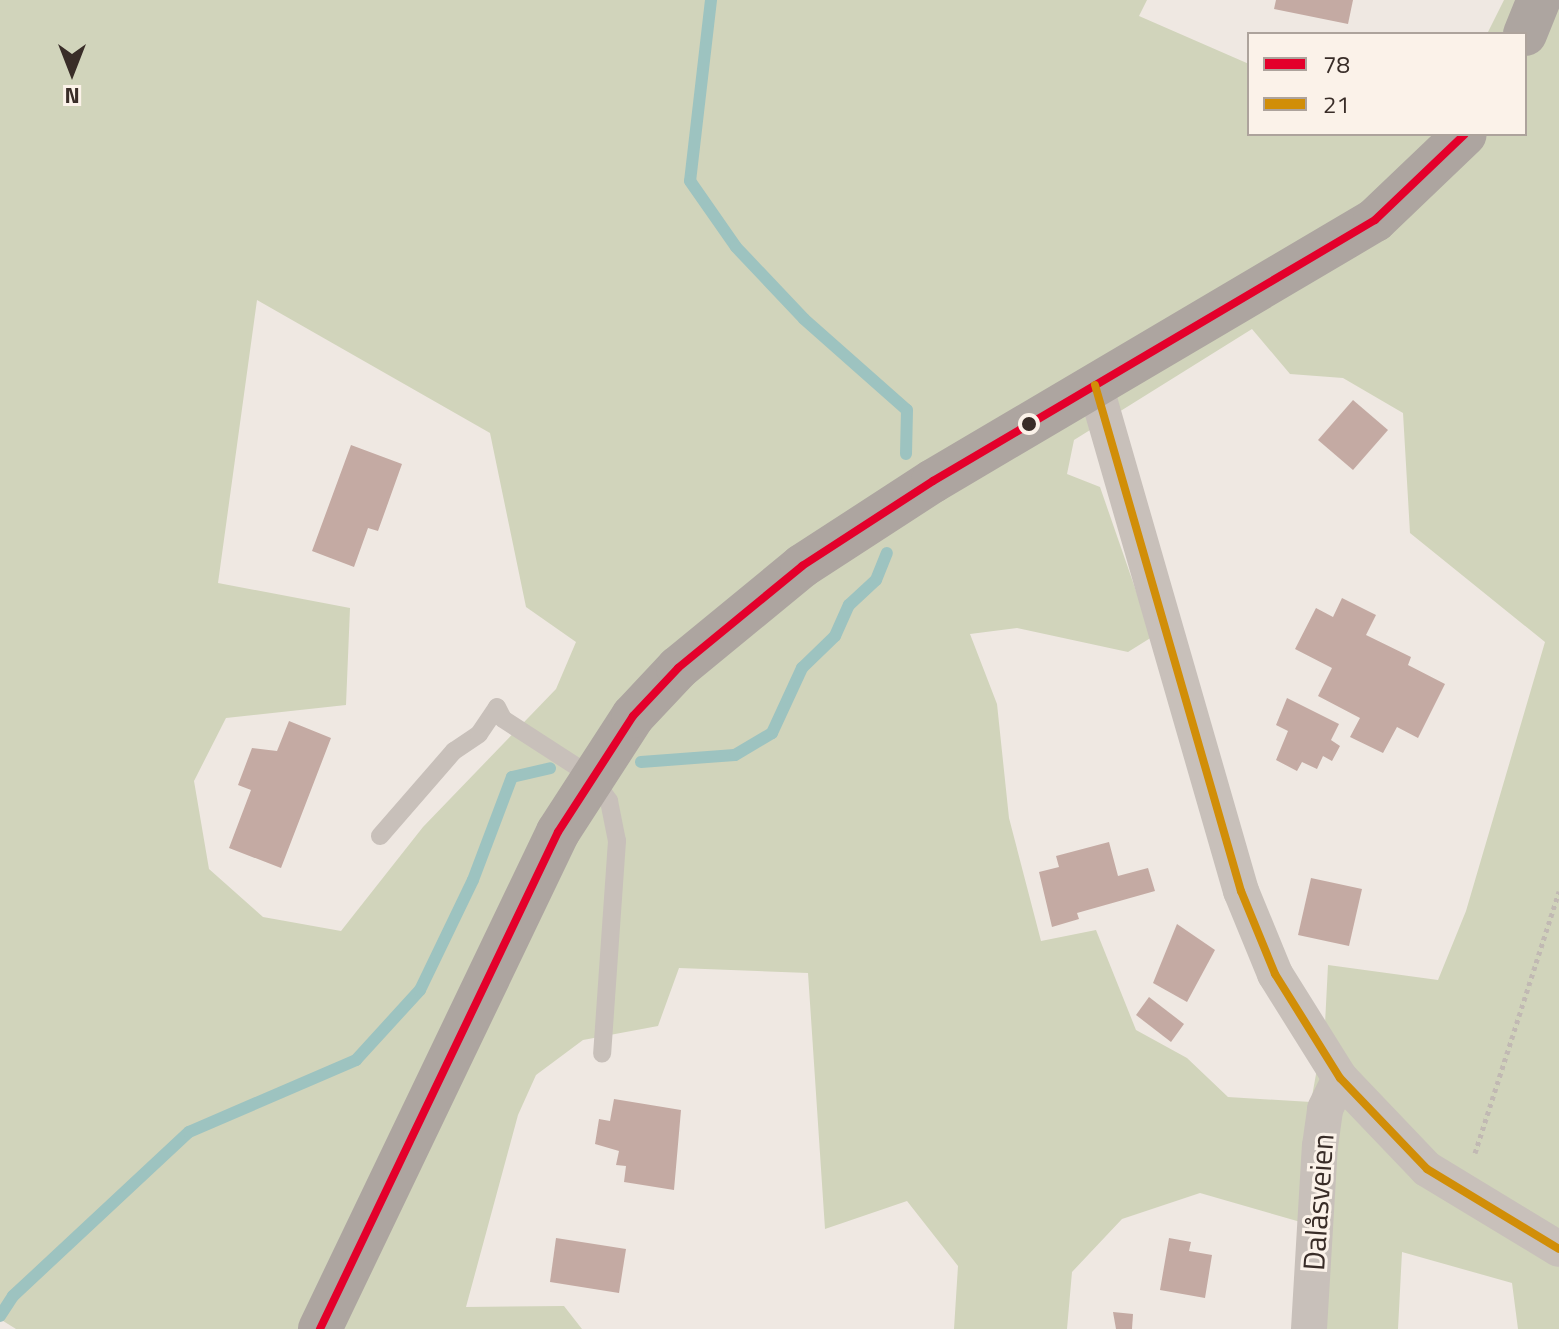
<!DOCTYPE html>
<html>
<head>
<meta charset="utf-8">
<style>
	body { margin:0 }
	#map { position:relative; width:1559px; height:1329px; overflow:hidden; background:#efe8e2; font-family:"Titillium Web",sans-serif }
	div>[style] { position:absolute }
	.green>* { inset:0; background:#d1d4bb }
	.stream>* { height:12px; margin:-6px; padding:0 6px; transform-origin:6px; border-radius:6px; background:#9dc3c0 }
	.building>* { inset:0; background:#c4aaa3 }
	.path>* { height:5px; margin-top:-2.5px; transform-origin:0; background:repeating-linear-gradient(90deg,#c1b9b3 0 4px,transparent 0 8px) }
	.service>* { height:18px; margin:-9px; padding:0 9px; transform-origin:9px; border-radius:9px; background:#c8c0ba }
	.minor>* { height:36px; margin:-18px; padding:0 18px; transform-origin:18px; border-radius:18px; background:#c8c0ba }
	.primary>* { height:44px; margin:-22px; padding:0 22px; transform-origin:22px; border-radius:22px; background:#ada5a0 }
	.bus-1>* { height:8px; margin:-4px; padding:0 4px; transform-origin:4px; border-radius:4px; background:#e4002b }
	.bus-2>* { height:8px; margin:-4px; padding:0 4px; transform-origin:4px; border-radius:4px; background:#d18e08 }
	.dots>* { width:22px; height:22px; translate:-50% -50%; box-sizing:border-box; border:4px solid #fbf2e9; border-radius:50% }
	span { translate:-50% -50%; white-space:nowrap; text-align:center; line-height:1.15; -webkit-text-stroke:6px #fbf2e9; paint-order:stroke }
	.street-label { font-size:30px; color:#392d28 }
	.legend { position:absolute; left:1247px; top:32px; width:280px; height:104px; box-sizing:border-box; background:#fbf2e9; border:2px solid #ada39c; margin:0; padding:10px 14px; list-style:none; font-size:24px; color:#392d28 }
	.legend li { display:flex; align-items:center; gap:16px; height:40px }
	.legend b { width:40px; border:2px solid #ada39c }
	.north { position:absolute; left:32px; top:32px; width:80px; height:80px; -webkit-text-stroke:6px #fbf2e9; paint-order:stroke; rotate:180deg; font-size:22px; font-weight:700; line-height:32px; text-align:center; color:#392d28 }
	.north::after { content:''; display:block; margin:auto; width:28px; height:36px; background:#392d28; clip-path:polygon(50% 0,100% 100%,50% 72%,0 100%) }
</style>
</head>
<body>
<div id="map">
	<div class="green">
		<i style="clip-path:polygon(evenodd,0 0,1147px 0,1139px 16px,1249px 64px,1249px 134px,1525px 134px,1525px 34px,1487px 34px,1504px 0,1559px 0,1559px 1329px,1518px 1329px,1512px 1283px,1402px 1252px,1398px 1329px,1323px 1329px,1332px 1231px,1200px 1193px,1122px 1219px,1072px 1272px,1067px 1329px,954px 1329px,958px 1266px,907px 1201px,825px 1229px,808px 973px,679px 968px,658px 1026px,583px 1040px,536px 1075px,518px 1115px,466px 1307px,564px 1306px,582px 1329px,16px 1329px,0 1319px,0 0,257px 300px,490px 433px,526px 607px,576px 642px,556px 689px,423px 827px,341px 931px,263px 917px,209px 869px,194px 781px,226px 718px,346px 705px,350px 608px,218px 583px,257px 300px,0 0,1252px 329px,1290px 374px,1343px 378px,1403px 413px,1410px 533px,1545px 642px,1466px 911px,1438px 980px,1328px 965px,1325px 1024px,1311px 1102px,1228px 1097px,1187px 1058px,1136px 1030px,1096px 930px,1041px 941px,1009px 818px,997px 704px,970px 634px,1017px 628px,1128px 652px,1152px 637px,1100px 487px,1067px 474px,1074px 440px,1252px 329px)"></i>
	</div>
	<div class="stream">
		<i style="left:711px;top:0;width:182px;rotate:96.6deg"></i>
		<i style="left:690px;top:181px;width:80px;rotate:55.1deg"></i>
		<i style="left:736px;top:247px;width:99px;rotate:46.6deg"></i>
		<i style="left:804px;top:319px;width:137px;rotate:41.5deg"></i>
		<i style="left:907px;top:410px;width:44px;rotate:91.3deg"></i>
		<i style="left:641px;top:762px;width:94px;rotate:-4.3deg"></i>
		<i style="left:735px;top:755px;width:43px;rotate:-30.7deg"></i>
		<i style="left:772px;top:733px;width:72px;rotate:-65.2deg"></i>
		<i style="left:802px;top:668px;width:46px;rotate:-44.1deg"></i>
		<i style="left:835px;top:636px;width:34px;rotate:-66deg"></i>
		<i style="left:849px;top:605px;width:37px;rotate:-43deg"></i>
		<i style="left:876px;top:580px;width:29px;rotate:-68deg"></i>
		<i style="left:0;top:1316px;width:24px;rotate:-57deg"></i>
		<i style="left:13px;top:1296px;width:241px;rotate:-43deg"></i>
		<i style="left:189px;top:1132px;width:182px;rotate:-23.3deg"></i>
		<i style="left:356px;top:1060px;width:95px;rotate:-47.6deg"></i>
		<i style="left:420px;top:990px;width:122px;rotate:-64.3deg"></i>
		<i style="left:473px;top:880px;width:110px;rotate:-69.3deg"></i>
		<i style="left:512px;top:777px;width:39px;rotate:-13deg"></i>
	</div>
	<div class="building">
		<i style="clip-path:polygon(1276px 0,1353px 0,1348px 24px,1274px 9px)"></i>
		<i style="clip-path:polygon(1353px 400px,1388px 430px,1353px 470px,1318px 440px)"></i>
		<i style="clip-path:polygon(351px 445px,402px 464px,378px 531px,368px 528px,354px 567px,312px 551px)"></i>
		<i style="clip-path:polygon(1342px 598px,1376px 615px,1366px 635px,1411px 657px,1408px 665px,1445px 684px,1418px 738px,1397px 727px,1383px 753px,1350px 737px,1360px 718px,1318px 696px,1332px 668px,1295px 649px,1316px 608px,1333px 617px)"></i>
		<i style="clip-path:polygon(1287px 698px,1339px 724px,1331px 740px,1340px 746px,1332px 761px,1323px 756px,1317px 769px,1302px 762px,1297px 771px,1276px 760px,1288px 731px,1276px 725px)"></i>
		<i style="clip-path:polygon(289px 721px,331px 738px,281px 868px,229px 848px,251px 790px,238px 785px,252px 748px,277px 751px)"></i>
		<i style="clip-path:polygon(1109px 842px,1118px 876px,1148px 868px,1155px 891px,1077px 913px,1079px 919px,1052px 927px,1039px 872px,1059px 867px,1056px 856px)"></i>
		<i style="clip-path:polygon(1311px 878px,1362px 889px,1349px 946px,1298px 935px)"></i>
		<i style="clip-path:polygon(1177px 924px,1215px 950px,1187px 1002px,1153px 983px)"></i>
		<i style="clip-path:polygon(1149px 997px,1184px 1024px,1171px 1042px,1136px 1015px)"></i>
		<i style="clip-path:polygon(614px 1099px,681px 1110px,674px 1190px,624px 1182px,626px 1166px,616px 1165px,619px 1151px,595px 1144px,599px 1119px,610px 1121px)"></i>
		<i style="clip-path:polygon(556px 1238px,626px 1249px,619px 1293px,550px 1282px)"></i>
		<i style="clip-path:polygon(1169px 1238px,1191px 1242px,1189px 1251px,1212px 1255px,1205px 1298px,1160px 1290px)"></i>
		<i style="clip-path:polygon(1113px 1312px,1133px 1314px,1132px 1329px,1116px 1329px)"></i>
	</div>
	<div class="path">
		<i style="left:1475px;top:1153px;width:275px;rotate:-72.2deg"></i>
	</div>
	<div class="service">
		<i style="left:497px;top:707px;width:13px;rotate:63deg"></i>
		<i style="left:503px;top:719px;width:105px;rotate:32.9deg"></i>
		<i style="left:591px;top:776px;width:31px;rotate:54deg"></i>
		<i style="left:609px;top:801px;width:41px;rotate:78.7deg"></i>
		<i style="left:617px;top:841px;width:213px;rotate:94deg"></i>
		<i style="left:380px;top:836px;width:113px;rotate:-49deg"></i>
		<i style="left:454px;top:751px;width:30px;rotate:-34deg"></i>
		<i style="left:479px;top:734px;width:32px;rotate:-56deg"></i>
	</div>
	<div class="minor">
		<i style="left:1095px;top:385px;width:527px;rotate:73.91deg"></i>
		<i style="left:1241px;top:891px;width:90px;rotate:67.7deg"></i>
		<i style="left:1275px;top:974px;width:123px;rotate:58deg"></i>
		<i style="left:1340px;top:1078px;width:126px;rotate:46.3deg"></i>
		<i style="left:1427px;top:1169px;width:154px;rotate:31.2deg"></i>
		<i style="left:1309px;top:1329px;width:183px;rotate:-86.6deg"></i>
		<i style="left:1320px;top:1146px;width:37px;rotate:-82deg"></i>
		<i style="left:1325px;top:1109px;width:34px;rotate:-64deg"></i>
	</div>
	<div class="primary">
		<i style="left:1525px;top:34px;width:37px;rotate:-68deg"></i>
		<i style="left:320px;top:1329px;width:551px;rotate:-64.41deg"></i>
		<i style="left:558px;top:832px;width:138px;rotate:-57.1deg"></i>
		<i style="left:633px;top:716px;width:66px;rotate:-46.8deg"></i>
		<i style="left:678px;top:668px;width:161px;rotate:-39.4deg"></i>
		<i style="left:802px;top:566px;width:156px;rotate:-33deg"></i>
		<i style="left:933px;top:481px;width:513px;rotate:-30.56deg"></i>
		<i style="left:1375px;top:220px;width:124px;rotate:-43.7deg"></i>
	</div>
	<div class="bus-1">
		<i style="left:320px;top:1329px;width:551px;rotate:-64.41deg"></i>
		<i style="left:558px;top:832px;width:138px;rotate:-57.1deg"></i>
		<i style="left:633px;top:716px;width:66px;rotate:-46.8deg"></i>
		<i style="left:678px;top:668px;width:161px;rotate:-39.4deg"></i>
		<i style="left:802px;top:566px;width:156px;rotate:-33deg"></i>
		<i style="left:933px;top:481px;width:513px;rotate:-30.56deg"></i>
		<i style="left:1375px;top:220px;width:124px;rotate:-43.7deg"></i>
	</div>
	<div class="bus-2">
		<i style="left:1095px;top:385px;width:527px;rotate:73.91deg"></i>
		<i style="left:1241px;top:891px;width:90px;rotate:67.7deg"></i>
		<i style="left:1275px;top:974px;width:123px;rotate:58deg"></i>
		<i style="left:1340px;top:1078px;width:126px;rotate:46.3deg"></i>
		<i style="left:1427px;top:1169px;width:154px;rotate:31.2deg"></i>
	</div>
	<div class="dots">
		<i style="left:1029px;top:424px;background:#392d28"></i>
	</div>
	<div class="street-label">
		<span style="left:1318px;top:1202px;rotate:-86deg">Dalåsveien</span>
	</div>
	<ul class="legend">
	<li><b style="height:10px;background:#e4002b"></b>78</li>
	<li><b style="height:10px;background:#d18e08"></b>21</li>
	</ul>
	<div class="north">N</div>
</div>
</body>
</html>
